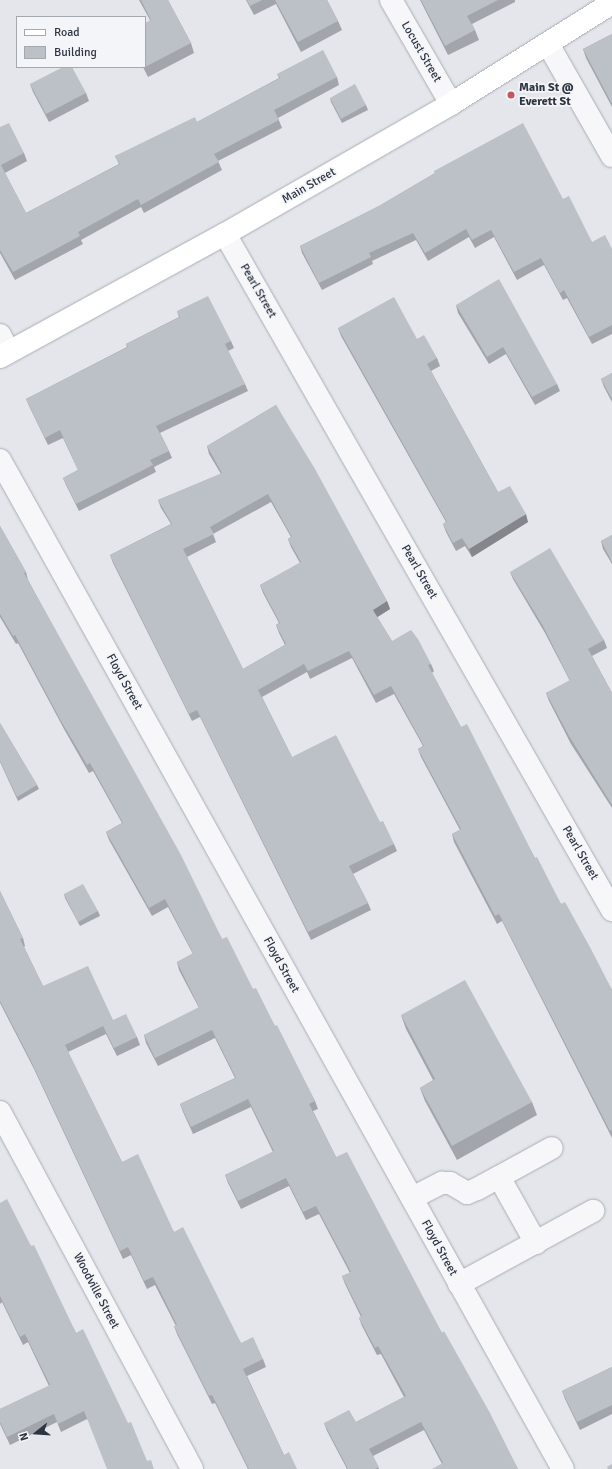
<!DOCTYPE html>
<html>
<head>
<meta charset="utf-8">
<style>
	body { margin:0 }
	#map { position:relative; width:612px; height:1469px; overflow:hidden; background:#e4e6eb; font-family:Signika,sans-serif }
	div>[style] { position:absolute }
	.roads { filter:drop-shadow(0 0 1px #a9adb5) drop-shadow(0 0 1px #a9adb5) }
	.minor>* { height:22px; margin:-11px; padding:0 11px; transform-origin:11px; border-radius:11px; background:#f7f7f9 }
	.major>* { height:22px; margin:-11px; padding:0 11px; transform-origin:11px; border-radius:11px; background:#fff }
	.wall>* { inset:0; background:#a2a5ab }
	.shaded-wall>* { inset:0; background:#84868b }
	.building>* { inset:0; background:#bcc0c7 }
	.dots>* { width:11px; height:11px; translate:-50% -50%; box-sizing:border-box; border:2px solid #f4f5f8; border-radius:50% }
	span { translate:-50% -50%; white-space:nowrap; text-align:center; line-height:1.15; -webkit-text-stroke:3.5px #f4f5f8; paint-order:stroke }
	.street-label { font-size:12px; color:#2d3442 }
	.poi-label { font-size:12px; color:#2d3442; font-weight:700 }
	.left { translate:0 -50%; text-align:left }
	.legend { position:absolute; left:16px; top:16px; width:130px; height:52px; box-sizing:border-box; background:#f4f5f8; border:1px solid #a4a8af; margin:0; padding:5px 7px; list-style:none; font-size:12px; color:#2d3442 }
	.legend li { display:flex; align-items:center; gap:8px; height:20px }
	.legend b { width:20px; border:1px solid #a4a8af }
	.north { position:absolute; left:16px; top:1413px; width:40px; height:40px; -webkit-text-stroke:3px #f4f5f8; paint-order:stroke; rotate:253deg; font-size:11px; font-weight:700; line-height:16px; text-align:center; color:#2d3442 }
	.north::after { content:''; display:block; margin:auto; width:14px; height:18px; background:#2d3442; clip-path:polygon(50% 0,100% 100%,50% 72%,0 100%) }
</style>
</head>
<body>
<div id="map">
	<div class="roads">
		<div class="minor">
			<i style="left:391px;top:0;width:120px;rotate:60deg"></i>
			<i style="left:548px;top:44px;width:129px;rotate:60.3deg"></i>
			<i style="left:225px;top:234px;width:779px;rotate:60.21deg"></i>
			<i style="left:0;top:335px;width:19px;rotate:62deg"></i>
			<i style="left:0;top:460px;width:1155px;rotate:60.84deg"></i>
			<i style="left:0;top:1112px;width:405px;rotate:61.7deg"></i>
			<i style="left:499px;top:1177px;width:76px;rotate:60.7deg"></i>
			<i style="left:412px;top:1198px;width:34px;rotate:-27deg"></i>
			<i style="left:442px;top:1183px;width:8px"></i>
			<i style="left:450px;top:1183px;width:20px;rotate:30deg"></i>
			<i style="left:467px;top:1193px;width:11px;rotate:-22deg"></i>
			<i style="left:477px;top:1189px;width:85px;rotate:-28.7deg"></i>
			<i style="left:459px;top:1284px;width:153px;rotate:-28.6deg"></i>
		</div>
		<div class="major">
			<i style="left:0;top:357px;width:256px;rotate:-28.7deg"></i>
			<i style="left:225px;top:234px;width:261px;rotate:-29.9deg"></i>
			<i style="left:451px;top:104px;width:190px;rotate:-32.1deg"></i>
		</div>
	</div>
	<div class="wall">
		<i style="clip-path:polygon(139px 0,168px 0,191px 43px,194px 53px,148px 77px,143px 67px,145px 67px,150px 20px)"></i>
		<i style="clip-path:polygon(246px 0,327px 0,338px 21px,342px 30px,301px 52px,276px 4px,254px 15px)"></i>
		<i style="clip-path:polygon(420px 0,515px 0,515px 2px,472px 24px,475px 30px,479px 40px,448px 55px)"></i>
		<i style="clip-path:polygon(612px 34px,612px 107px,586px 58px,583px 49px)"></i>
		<i style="clip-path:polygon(277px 74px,337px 77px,339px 85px,278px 118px,282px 128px,218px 161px,222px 170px,144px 213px,141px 207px,81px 240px,83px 244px,15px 280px,0 253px,0 127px,24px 153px,27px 161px,5px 173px,26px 213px,119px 164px,115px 156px,197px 122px,279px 78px)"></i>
		<i style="clip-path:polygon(30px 84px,86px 93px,89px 101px,49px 122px,33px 92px)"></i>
		<i style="clip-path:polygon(330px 98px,366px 105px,368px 110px,342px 123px,331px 102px)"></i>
		<i style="clip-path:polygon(434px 171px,563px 199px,592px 242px,612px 249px,612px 334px,592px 344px,567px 298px,563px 300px,544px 265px,517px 280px,494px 237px,475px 248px,469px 237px,428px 261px,416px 240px,372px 261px,373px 264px,322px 290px,302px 253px,300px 246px,379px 206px,435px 173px)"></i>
		<i style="clip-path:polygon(456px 305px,557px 384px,560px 391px,535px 405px,506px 354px,489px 364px,458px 313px)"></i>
		<i style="clip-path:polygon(177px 311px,231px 341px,234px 348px,228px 351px,245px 384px,248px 391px,160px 433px,169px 451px,172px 458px,154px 467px,156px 472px,79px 511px,66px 485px,63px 478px,78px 470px,63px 438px,48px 445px,29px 406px,26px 399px,127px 347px,126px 344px,179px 317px)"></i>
		<i style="clip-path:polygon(338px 328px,417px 339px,437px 358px,440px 366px,431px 371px,498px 492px,528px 522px,472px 557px,465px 546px,456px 551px,446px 532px,443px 524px,446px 522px,341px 336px)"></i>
		<i style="clip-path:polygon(612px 373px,612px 402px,604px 387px,601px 379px)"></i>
		<i style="clip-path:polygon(evenodd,276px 405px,387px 601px,390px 609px,377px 617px,392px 641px,431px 664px,434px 671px,432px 673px,461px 727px,561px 904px,612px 990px,612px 1138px,502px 921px,497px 924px,454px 842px,452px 834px,460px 830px,421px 757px,418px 749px,423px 746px,394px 694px,376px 703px,352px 658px,310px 679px,307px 672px,262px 697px,292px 757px,380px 822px,394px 844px,397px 851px,353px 874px,368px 903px,371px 910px,311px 940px,200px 717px,192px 721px,113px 563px,110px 555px,171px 524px,161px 508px,158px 500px,221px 474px,209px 454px,207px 446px,276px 405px,271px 502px,291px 537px,288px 539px,291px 547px,300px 563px,260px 585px,263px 593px,279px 623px,276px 625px,279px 633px,285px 645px,243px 669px,187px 557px,216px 542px,213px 534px,271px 502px)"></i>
		<i style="clip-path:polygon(0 526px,26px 572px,28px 580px,222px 939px,275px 1026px,315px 1101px,318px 1109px,313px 1111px,336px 1157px,442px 1333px,518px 1469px,442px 1464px,424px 1430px,373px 1456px,379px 1469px,347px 1469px,327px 1431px,324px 1423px,356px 1422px,404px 1397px,381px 1354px,377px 1355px,362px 1326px,359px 1318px,361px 1317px,345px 1284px,342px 1276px,350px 1273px,319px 1214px,306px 1220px,289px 1186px,241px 1209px,228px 1183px,225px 1175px,273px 1152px,251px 1107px,193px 1134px,183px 1112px,180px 1104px,235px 1078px,215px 1038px,158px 1066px,146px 1043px,144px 1035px,199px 1008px,179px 970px,177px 962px,193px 954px,168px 907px,152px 916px,109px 840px,106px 832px,122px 823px,93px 771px,89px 773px,64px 729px,18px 643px,16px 644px,0 617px)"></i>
		<i style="clip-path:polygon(612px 535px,612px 564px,603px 549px,601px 541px)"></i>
		<i style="clip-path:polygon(510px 572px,604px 640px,607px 648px,592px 656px,612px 693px,612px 808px,571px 744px,549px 701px,546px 693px,570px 681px,545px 633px,513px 579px)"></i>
		<i style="clip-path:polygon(0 723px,37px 785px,39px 789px,18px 801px,0 762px)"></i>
		<i style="clip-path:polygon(0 891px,23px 938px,25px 946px,24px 947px,43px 986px,113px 1020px,137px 1037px,140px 1045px,117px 1056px,106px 1034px,68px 1052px,122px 1162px,174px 1232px,241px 1343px,263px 1359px,266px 1367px,247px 1376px,284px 1455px,297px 1469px,248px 1469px,215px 1403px,212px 1404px,177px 1334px,174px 1326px,176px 1326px,155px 1285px,147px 1289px,131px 1255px,123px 1259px,34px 1069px,0 1003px)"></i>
		<i style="clip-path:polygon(64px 894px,98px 911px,100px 916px,80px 926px,65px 898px)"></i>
		<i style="clip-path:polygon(401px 1015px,532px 1102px,537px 1115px,457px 1160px,425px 1101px,420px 1088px,433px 1080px,406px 1029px)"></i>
		<i style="clip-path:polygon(0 1203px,31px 1246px,76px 1333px,147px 1461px,154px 1469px,87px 1419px,61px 1432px,57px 1422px,10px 1445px,0 1424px,0 1409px,49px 1386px,28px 1342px,23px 1345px,2px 1302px,0 1304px)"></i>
		<i style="clip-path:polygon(612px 1367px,612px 1414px,580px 1430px,565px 1399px,562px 1391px)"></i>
	</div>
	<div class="shaded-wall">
		<i style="clip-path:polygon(526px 514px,528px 522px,472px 557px,469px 549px)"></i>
		<i style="clip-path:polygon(387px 601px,390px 609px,376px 618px,373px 610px)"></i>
	</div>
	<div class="building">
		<i style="clip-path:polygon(141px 0,168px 0,191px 43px,145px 67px,145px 23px,151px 20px)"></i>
		<i style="clip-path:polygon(247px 0,262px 0,250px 6px)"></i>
		<i style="clip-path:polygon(275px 0,327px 0,338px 21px,298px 42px)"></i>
		<i style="clip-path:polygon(421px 0,498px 0,467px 16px,475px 30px,445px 46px)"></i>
		<i style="clip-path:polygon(612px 34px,612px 104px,583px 49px)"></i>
		<i style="clip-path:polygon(323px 50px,337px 77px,274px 110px,279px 120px,214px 154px,219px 162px,141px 205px,138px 199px,78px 232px,80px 236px,13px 272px,0 250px,0 127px,9px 123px,24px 153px,1px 165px,26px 213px,120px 164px,115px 156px,195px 117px,197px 122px,280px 78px,277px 74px)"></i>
		<i style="clip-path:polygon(63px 67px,72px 67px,86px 93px,46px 114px,30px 84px)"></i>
		<i style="clip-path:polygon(355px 84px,366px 105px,341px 119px,330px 98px)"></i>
		<i style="clip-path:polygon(523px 123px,563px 199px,569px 196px,592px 242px,605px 235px,612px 249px,612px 325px,589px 337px,564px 290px,560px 293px,541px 258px,514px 272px,491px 230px,472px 240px,466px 229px,425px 253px,413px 233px,369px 253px,371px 257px,319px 283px,300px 246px,379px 206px,435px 173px,434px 171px)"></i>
		<i style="clip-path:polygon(499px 279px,557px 384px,532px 397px,503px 347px,487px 357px,456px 305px)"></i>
		<i style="clip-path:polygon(208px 296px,231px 341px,225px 344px,245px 384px,156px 426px,169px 451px,150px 460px,153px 465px,76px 504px,63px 478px,78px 470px,60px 430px,45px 438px,26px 399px,128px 347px,126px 344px,180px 317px,177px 311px)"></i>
		<i style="clip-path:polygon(394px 297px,417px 339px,424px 335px,437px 358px,427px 364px,498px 492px,510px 486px,526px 514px,469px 549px,462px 538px,453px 543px,443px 524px,447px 522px,338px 328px)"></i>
		<i style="clip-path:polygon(612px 373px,612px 399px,601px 379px)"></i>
		<i style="clip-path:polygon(evenodd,276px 405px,315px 469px,387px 601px,373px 610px,392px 641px,411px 630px,418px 639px,431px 664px,428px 665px,461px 727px,467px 724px,535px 858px,537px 857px,561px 904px,565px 902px,591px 949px,612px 990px,612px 1130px,610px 1131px,499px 914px,495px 916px,452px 834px,461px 829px,418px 749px,424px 746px,391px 686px,374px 695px,349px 651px,308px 671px,304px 664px,258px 690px,292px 757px,336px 735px,380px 822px,383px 821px,394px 844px,349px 866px,368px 903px,308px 932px,197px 710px,189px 714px,110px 555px,172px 524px,158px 500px,222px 473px,207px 446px,276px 405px,268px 494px,292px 537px,288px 539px,301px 562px,260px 585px,280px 623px,276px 625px,286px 644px,243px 669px,183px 549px,214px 534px,210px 527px,268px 494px)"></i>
		<i style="clip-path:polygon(0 526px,26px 572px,24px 573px,181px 855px,222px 939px,227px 937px,253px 989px,256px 988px,275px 1026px,277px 1025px,315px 1101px,309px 1104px,336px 1157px,347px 1152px,442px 1333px,444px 1331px,490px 1413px,518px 1469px,432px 1469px,443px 1463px,421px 1422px,369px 1449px,379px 1467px,375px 1469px,348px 1469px,324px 1423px,349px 1410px,356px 1422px,406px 1396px,378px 1346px,375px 1348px,359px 1318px,362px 1316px,342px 1276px,351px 1272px,316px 1206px,303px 1212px,286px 1178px,238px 1201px,225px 1175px,274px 1151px,248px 1099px,191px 1127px,180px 1104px,236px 1078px,212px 1030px,155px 1058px,144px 1035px,199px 1007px,177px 962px,193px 953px,165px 899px,149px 908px,118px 853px,106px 832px,123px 823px,90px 763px,87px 765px,61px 721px,15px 635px,13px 636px,0 614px)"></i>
		<i style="clip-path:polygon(612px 535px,612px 562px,601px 541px)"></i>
		<i style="clip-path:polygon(550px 548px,604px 640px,588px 649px,612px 693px,612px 805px,569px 736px,546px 693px,570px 680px,543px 626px,510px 572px)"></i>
		<i style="clip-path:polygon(0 723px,37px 785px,17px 797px,0 761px)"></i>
		<i style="clip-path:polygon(83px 884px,98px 911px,78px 922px,64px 894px)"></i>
		<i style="clip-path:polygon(0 891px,23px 938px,20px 939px,43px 986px,88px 966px,113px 1020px,126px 1014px,137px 1037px,114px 1048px,103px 1026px,65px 1045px,122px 1162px,138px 1154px,174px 1232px,183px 1227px,241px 1343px,253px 1337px,263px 1359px,243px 1369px,284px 1455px,289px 1452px,297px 1469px,249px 1469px,212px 1395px,209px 1396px,174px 1326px,177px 1325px,153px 1277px,144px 1281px,128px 1247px,120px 1251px,31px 1061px,0 1001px)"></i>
		<i style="clip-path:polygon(465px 980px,532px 1102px,452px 1146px,420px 1088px,435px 1079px,401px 1015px)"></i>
		<i style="clip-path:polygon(7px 1199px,31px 1246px,34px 1245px,76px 1333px,83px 1329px,128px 1423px,131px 1422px,147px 1461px,151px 1460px,154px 1469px,107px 1469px,84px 1411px,58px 1424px,54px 1414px,7px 1437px,0 1422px,0 1409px,50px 1385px,25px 1334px,20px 1337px,0 1296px,0 1203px)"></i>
		<i style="clip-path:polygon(612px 1367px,612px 1405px,577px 1422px,562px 1391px)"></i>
		<i style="clip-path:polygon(612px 1464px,612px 1469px,608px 1469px,607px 1467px)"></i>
	</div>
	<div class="dots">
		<i style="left:511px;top:95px;background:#c35662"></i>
	</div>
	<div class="street-label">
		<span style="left:421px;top:52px;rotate:60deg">Locust Street</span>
		<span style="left:309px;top:186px;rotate:-30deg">Main Street</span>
		<span style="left:258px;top:291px;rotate:60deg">Pearl Street</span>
		<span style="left:419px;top:572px;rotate:60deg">Pearl Street</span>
		<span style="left:124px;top:682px;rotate:61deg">Floyd Street</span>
		<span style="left:580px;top:853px;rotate:60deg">Pearl Street</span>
		<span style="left:281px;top:965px;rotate:61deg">Floyd Street</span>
		<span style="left:439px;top:1248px;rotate:61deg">Floyd Street</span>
		<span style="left:96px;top:1291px;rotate:62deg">Woodville Street</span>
	</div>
	<div class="poi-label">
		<span class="left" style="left:519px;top:95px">Main St @<br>Everett St</span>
	</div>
	<ul class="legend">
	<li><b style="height:5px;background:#fff"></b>Road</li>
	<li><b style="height:11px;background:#bcc0c7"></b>Building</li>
	</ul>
	<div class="north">N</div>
</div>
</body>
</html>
